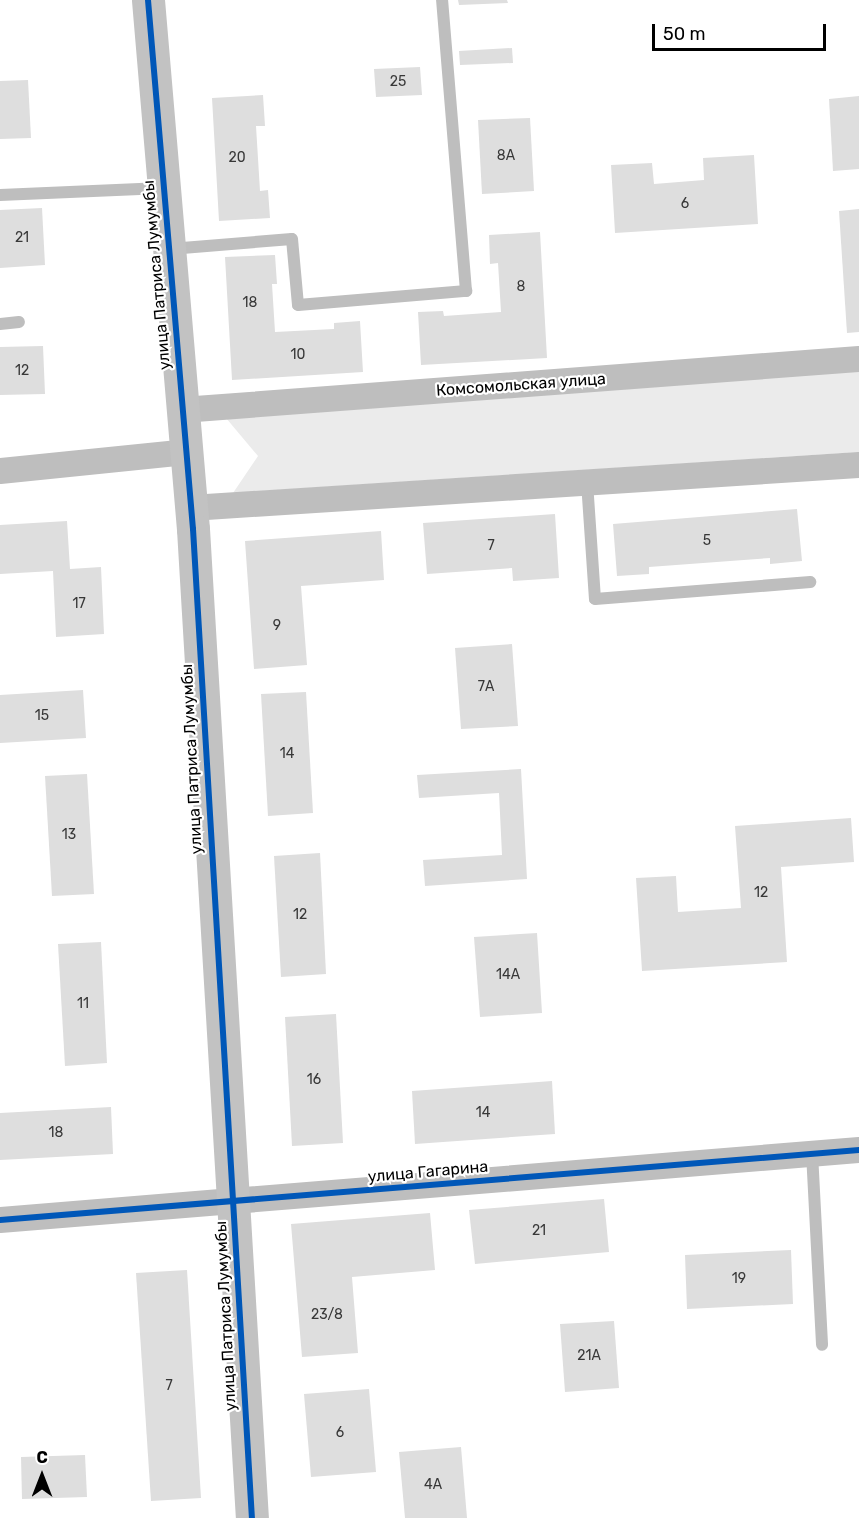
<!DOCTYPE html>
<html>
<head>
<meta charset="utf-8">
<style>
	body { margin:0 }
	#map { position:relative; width:859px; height:1518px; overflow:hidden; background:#fff; font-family:Rubik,sans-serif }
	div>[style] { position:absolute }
	.green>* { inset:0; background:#ebebeb }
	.building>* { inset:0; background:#dedede }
	.lane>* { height:12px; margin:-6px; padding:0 6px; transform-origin:6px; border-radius:6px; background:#bebebe }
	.street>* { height:26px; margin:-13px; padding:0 13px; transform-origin:13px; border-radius:13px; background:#bebebe }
	.secondary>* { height:33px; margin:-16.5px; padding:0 16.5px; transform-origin:16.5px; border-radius:16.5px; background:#c2c2c2 }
	.cycleway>* { height:6px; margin:-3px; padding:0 3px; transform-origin:3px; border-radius:3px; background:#0057b8 }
	span { translate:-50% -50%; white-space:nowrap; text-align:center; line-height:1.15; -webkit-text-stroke:4.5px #fff; paint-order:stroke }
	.number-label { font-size:14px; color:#383838 }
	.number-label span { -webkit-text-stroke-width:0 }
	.street-label { font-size:16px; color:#000 }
	.north { position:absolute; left:12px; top:1446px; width:60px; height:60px; -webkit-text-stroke:4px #fff; paint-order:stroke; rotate:0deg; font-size:16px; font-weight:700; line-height:24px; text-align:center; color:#000 }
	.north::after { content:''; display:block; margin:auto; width:21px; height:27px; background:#000; clip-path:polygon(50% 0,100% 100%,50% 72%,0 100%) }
	.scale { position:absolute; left:652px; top:24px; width:174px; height:27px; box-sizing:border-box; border:3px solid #000; border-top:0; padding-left:8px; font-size:18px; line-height:21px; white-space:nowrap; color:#000; -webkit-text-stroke:4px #fff; paint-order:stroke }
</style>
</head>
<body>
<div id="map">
	<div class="green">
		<i style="clip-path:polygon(859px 369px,859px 452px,233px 493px,258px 456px,226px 418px)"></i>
	</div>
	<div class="building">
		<i style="clip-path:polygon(458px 0,507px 0,508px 3px,459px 5px)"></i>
		<i style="clip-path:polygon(512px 48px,513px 63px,460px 65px,459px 51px)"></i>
		<i style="clip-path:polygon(420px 67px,422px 95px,376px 97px,374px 69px)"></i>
		<i style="clip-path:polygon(28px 80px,31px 138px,0 139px,0 81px)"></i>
		<i style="clip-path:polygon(263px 95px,265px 126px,256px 126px,260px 191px,268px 190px,270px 218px,219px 221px,212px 98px)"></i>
		<i style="clip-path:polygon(859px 96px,859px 169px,833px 171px,829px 99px)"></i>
		<i style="clip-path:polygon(530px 118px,534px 191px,482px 194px,478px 120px)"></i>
		<i style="clip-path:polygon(754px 155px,758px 224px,615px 233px,611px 165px,652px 163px,654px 184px,704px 180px,703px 158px)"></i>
		<i style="clip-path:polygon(42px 208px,45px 265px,0 268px,0 210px)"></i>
		<i style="clip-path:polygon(859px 209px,859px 332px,847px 333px,839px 211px)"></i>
		<i style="clip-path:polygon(540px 232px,547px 358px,421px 365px,418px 312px,443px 311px,444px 316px,501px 312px,498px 263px,490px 264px,489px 235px)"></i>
		<i style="clip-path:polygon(275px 255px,277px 284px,272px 284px,275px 332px,334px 329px,334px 323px,360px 321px,363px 372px,232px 380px,225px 257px)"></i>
		<i style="clip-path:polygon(43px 346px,45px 394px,0 395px,0 347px)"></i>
		<i style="clip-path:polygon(797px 509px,802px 561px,770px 564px,770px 558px,649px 567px,649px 574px,617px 576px,613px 524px)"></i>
		<i style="clip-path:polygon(555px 514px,559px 578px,513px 581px,512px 568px,427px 574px,423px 523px)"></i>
		<i style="clip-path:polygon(67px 521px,70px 569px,101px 567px,104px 634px,56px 637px,53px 571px,0 574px,0 525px)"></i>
		<i style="clip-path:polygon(381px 531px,384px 580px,301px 586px,307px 665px,254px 669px,245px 541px)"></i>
		<i style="clip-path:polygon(512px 644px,518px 726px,461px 729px,455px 648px)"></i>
		<i style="clip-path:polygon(83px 690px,86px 738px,0 743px,0 695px)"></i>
		<i style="clip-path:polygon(306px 692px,313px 813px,268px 816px,261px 694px)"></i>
		<i style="clip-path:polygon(521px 769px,527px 879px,425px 886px,423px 860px,502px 855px,499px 793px,419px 798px,417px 775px)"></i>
		<i style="clip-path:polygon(87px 774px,94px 894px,52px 896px,45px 776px)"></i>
		<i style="clip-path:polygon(851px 818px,854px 862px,781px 867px,787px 962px,642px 971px,636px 878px,676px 876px,678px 912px,741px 908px,735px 826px)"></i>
		<i style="clip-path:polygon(320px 853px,326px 974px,281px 977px,274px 856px)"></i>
		<i style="clip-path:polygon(537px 933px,542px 1013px,480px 1017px,474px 937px)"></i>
		<i style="clip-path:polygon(101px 942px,107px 1063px,65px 1066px,58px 944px)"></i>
		<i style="clip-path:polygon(336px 1014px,343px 1143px,292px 1146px,285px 1017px)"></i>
		<i style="clip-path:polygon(552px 1081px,555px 1134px,415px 1144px,412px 1091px)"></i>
		<i style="clip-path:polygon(111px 1107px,113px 1154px,0 1160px,0 1113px)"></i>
		<i style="clip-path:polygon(604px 1199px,609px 1252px,475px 1264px,469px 1210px)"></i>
		<i style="clip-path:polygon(430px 1213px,435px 1270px,352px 1277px,358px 1353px,302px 1357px,291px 1224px)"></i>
		<i style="clip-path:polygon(791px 1250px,793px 1304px,687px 1309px,685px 1255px)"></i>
		<i style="clip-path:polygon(187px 1270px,201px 1498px,151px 1501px,136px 1273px)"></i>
		<i style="clip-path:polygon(614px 1321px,619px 1388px,565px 1392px,560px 1324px)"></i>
		<i style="clip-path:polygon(369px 1389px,376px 1472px,311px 1477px,304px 1394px)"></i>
		<i style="clip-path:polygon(461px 1447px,467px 1518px,405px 1518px,399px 1452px)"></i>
		<i style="clip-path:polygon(85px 1455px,87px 1497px,22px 1499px,21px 1457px)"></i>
	</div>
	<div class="lane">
		<i style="left:0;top:195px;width:163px;rotate:-2.5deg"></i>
		<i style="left:170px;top:249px;width:122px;rotate:-4.7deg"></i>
		<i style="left:292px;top:239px;width:66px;rotate:84.8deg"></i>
		<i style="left:298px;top:305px;width:169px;rotate:-4.8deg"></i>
		<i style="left:466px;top:291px;width:292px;rotate:-94.7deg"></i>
		<i style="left:0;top:324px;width:19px;rotate:-6deg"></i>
		<i style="left:587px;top:482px;width:117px;rotate:86.1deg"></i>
		<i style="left:595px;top:599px;width:216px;rotate:-4.5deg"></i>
		<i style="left:812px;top:1153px;width:192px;rotate:87deg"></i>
	</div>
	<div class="street">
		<i style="left:182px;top:410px;width:679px;rotate:-4.31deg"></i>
		<i style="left:0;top:471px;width:187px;rotate:-5.8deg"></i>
		<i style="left:191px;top:508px;width:669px;rotate:-3.68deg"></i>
		<i style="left:0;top:1220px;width:862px;rotate:-4.66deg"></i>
	</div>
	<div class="secondary">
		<i style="left:148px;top:0;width:531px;rotate:85.14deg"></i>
		<i style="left:193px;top:529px;width:991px;rotate:86.59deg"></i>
	</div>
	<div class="cycleway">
		<i style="left:148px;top:0;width:531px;rotate:85.14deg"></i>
		<i style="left:193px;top:529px;width:991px;rotate:86.59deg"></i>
		<i style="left:0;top:1220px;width:862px;rotate:-4.66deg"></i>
	</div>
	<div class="number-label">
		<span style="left:398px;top:82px">25</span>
		<span style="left:506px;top:156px">8А</span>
		<span style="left:237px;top:158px">20</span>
		<span style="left:685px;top:204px">6</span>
		<span style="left:22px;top:238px">21</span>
		<span style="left:521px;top:287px">8</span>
		<span style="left:250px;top:303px">18</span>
		<span style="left:298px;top:355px">10</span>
		<span style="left:22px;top:371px">12</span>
		<span style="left:707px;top:541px">5</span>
		<span style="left:491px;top:546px">7</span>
		<span style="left:79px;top:604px">17</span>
		<span style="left:277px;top:626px">9</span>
		<span style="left:486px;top:687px">7А</span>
		<span style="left:42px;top:716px">15</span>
		<span style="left:287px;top:754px">14</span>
		<span style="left:69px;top:835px">13</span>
		<span style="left:761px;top:893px">12</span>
		<span style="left:300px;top:915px">12</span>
		<span style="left:508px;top:975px">14А</span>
		<span style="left:83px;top:1004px">11</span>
		<span style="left:314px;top:1080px">16</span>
		<span style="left:483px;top:1113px">14</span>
		<span style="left:56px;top:1133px">18</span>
		<span style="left:539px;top:1231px">21</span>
		<span style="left:739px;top:1279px">19</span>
		<span style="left:327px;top:1315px">23/8</span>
		<span style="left:589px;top:1356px">21А</span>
		<span style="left:169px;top:1386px">7</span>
		<span style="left:340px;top:1433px">6</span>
		<span style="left:433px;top:1485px">4А</span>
	</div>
	<div class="street-label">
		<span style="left:157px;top:275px;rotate:-95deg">улица Патриса Лумумбы</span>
		<span style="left:521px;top:385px;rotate:-4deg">Комсомольская улица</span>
		<span style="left:192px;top:759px;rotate:-93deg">улица Патриса Лумумбы</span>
		<span style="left:428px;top:1172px;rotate:-5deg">улица Гагарина</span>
		<span style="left:226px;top:1316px;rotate:-93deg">улица Патриса Лумумбы</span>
	</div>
	<div class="north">С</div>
	<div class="scale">50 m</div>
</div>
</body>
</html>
